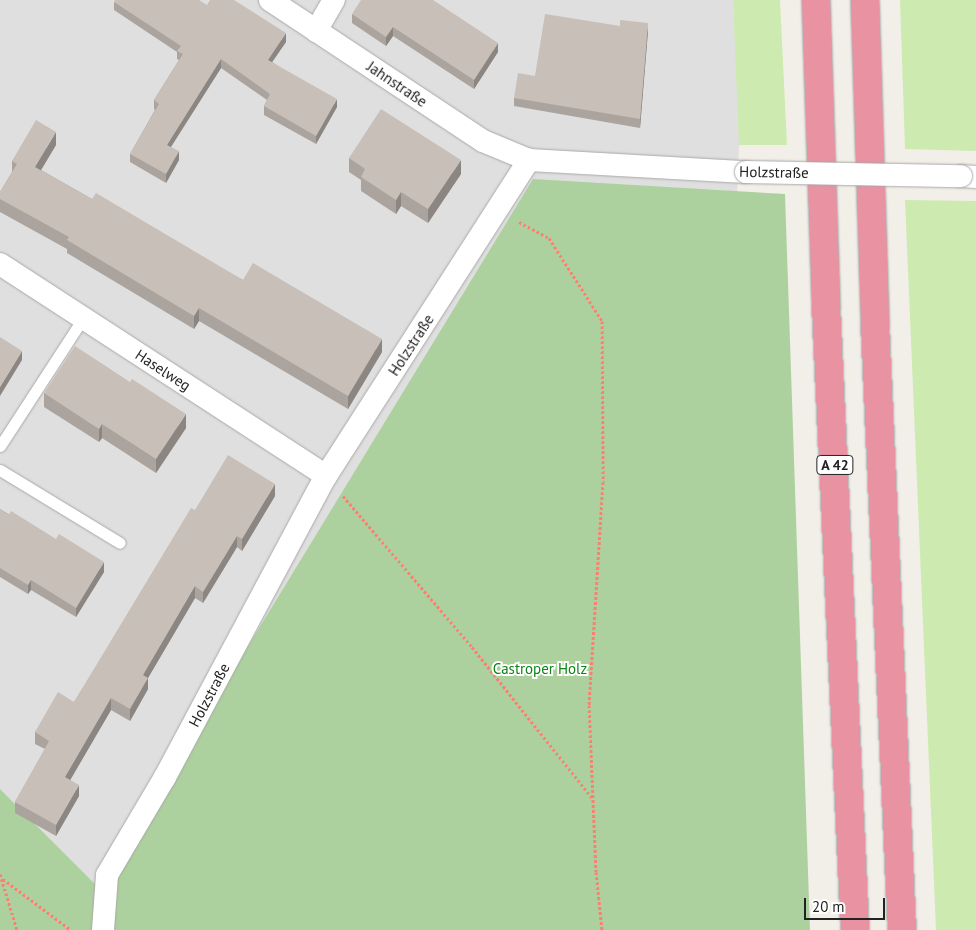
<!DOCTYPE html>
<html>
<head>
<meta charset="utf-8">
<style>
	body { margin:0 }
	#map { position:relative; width:976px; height:930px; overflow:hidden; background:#f2efe9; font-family:"PT Sans",sans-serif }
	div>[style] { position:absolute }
	.residential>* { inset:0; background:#e0dfdf }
	.grass>* { inset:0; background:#cdebb0 }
	.forest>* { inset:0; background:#add19e }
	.path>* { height:3px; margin-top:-1.5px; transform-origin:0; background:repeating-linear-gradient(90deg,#fa8072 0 2.5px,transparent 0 5px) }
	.roads { filter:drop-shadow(0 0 1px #a9a9a9) drop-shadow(0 0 1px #a9a9a9) }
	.service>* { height:11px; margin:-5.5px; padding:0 5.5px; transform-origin:5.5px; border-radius:5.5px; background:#fff }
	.minor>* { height:22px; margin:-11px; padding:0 11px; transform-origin:11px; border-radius:11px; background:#fff }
	.motorway>* { height:28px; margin:-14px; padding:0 14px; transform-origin:14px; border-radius:14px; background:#e892a2 }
	.bridges { filter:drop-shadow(0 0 1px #a9a9a9) drop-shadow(0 0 1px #a9a9a9) }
	.minor-bridge>* { height:22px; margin:-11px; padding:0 11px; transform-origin:11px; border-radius:11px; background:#fff }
	.wall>* { inset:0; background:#aba49e }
	.shaded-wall>* { inset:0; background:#8b8681 }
	.building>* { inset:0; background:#c7bfb8 }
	span { translate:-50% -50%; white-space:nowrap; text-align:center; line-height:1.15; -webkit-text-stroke:4px #fff; paint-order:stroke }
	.shield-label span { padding:1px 4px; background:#fff; border:1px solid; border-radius:4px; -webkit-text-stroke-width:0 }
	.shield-label { font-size:14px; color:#222; font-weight:700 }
	.street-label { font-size:15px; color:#222 }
	.park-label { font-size:15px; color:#0c8416 }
	.scale { position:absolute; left:804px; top:898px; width:81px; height:22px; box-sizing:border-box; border:2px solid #222; border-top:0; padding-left:6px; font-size:15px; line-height:18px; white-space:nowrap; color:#222; -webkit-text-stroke:4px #fff; paint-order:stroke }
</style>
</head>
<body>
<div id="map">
	<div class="residential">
		<i style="clip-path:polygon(0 0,733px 0,740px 126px,737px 193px,100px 889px,0 789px)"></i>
	</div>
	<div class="grass">
		<i style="clip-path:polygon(733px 0,780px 0,787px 145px,739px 145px)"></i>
		<i style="clip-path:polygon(900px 0,976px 0,976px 151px,905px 149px)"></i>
		<i style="clip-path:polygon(905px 200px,976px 201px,976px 930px,936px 930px)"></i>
	</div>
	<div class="forest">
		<i style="clip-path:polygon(533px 179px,785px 194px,810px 930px,0 930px,0 789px,100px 889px)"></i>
	</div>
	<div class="path">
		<i style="left:519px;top:222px;width:34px;rotate:28deg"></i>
		<i style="left:549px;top:238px;width:98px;rotate:57.4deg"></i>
		<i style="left:602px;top:321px;width:161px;rotate:89.6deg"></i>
		<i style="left:603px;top:482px;width:223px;rotate:93.6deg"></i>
		<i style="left:589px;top:705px;width:167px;rotate:87.6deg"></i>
		<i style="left:596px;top:872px;width:58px;rotate:84.1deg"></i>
		<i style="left:343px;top:496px;width:199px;rotate:49.5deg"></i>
		<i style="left:472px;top:647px;width:194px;rotate:51.5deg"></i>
		<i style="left:0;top:874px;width:59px;rotate:73.1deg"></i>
		<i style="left:3px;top:879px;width:85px;rotate:36.9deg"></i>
	</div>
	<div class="roads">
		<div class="service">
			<i style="left:0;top:446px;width:153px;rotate:-57deg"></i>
			<i style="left:0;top:470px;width:140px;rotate:31.3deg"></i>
		</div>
		<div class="minor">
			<i style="left:270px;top:0;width:255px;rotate:33.5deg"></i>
			<i style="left:483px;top:141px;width:50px;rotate:22.4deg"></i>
			<i style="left:529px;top:160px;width:217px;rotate:3.2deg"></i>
			<i style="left:316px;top:31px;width:36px;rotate:-60deg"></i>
			<i style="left:961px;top:176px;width:15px;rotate:4deg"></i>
			<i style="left:0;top:264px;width:389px;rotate:33deg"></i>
			<i style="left:103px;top:930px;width:55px;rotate:-85.8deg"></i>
			<i style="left:107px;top:875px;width:114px;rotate:-59.4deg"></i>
			<i style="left:165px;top:777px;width:341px;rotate:-61.9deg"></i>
			<i style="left:326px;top:476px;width:376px;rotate:-57.3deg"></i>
		</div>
		<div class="motorway">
			<i style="left:816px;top:0;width:306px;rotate:88.1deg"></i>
			<i style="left:826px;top:306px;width:625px;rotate:87.34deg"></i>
			<i style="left:865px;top:0;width:324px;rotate:88.2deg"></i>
			<i style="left:875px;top:324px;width:607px;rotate:87.45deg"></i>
		</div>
	</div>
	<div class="bridges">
		<div class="minor-bridge">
			<i style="left:746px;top:172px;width:215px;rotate:1.1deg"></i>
		</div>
	</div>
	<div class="wall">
		<i style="clip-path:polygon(114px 2px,207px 5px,286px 42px,272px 62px,337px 107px,316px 144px,264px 115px,264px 106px,267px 100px,221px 68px,171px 147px,179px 160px,166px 183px,130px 162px,130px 154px,155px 110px,154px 109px,154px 100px,179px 60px,177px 59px,177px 52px,114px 10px)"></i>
		<i style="clip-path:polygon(352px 14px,498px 52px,474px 89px,393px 36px,386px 46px,352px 23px)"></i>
		<i style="clip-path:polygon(648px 31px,640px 128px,514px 106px,514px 98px,535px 76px)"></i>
		<i style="clip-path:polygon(56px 145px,41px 170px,92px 199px,243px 280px,382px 352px,348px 409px,199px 321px,194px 329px,67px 253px,67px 249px,0 212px,0 192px,12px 172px,12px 161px)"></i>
		<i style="clip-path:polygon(349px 158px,461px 174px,428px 223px,401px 206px,396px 214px,361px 191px,361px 180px,349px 172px)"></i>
		<i style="clip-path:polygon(44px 393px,186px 428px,156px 473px,102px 438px,99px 442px,44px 407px)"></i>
		<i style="clip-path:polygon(275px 496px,242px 551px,237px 547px,203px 603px,195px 598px,148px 678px,148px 689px,130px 721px,111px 710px,70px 780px,79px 796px,56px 836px,15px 813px,15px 802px,45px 749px,35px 744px,35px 732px,74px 702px,195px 510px)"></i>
		<i style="clip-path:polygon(0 509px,104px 572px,76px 617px,31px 590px,28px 594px,0 577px)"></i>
	</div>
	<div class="shaded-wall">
		<i style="clip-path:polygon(648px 23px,648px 31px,640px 128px,640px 119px)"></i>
		<i style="clip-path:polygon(393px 27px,393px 36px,386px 46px,386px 37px)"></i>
		<i style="clip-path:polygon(286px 33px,286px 42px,268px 68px,268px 60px)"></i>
		<i style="clip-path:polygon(498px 43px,498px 52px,474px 89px,474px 80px)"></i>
		<i style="clip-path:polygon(221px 59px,221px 68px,167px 153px,167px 145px)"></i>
		<i style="clip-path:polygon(337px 99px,337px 107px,316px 144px,316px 136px)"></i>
		<i style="clip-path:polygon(56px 132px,56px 145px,35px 180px,35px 167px)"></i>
		<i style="clip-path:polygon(179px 151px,179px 160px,166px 183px,166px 174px)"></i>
		<i style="clip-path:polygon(461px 160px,461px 174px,428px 223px,428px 209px)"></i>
		<i style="clip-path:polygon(401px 192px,401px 206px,396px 214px,396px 200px)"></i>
		<i style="clip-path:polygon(199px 308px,199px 321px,194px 329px,194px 316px)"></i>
		<i style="clip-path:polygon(382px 339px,382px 352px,348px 409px,348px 396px)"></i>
		<i style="clip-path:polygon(22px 351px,22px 360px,0 396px,0 387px)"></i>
		<i style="clip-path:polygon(186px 414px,186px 428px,156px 473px,156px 459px)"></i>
		<i style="clip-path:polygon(102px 424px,102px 438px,99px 442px,99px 429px)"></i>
		<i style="clip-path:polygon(275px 484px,275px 496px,242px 551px,242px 539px)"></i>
		<i style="clip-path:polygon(237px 536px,237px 547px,203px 603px,203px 592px)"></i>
		<i style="clip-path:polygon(104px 562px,104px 572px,76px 617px,76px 608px)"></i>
		<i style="clip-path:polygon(31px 580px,31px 590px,28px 594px,28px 585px)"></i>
		<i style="clip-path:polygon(195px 586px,195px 598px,148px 678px,148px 689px,130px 721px,130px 709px,143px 675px)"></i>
		<i style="clip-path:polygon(111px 698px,111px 710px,65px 789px,65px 777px)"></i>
		<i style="clip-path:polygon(79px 785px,79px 796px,56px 836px,56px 825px)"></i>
	</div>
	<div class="building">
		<i style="clip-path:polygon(115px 0,199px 0,207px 5px,210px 0,234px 0,286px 33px,268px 60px,337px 99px,316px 136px,264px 106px,270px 94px,221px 59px,167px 145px,179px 151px,166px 174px,130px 154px,159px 104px,154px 100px,183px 54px,177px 51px,181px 46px,114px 2px)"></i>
		<i style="clip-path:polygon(361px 0,433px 0,498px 43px,474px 80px,393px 27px,386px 37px,352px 14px)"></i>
		<i style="clip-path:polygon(545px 14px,620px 26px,620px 20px,648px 23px,640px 119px,514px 98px,518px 73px,535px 76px)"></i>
		<i style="clip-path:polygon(381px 109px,461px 160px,428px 209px,401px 192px,396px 200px,361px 177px,365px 169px,349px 158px)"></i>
		<i style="clip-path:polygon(36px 120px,56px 132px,35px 167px,92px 199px,96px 193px,243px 280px,253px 263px,382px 339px,348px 396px,199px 308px,194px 316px,67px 240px,69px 237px,0 199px,0 192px,17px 164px,12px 161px)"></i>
		<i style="clip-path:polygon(0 337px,22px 351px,0 387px)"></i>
		<i style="clip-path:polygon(75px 346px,130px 382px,132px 379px,186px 414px,156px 459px,102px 424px,99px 429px,44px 393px)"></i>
		<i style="clip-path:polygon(228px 455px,275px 484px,242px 539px,237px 536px,203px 592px,195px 586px,143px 675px,148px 678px,130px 709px,111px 698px,65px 777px,79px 785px,56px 825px,15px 802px,49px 741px,35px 732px,58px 692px,74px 702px,191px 508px,195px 510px)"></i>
		<i style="clip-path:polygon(0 509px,9px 515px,11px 511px,56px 539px,59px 534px,104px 562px,76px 608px,31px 580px,28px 585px,0 568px)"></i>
	</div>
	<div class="shield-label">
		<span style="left:835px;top:465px">A 42</span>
	</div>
	<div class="street-label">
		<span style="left:397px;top:84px;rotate:34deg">Jahnstraße</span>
		<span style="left:774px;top:172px;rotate:1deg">Holzstraße</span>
		<span style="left:411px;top:345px;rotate:-57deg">Holzstraße</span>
		<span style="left:163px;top:370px;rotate:33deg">Haselweg</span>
		<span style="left:209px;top:695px;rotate:-62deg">Holzstraße</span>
	</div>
	<div class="park-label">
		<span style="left:540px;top:669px">Castroper Holz</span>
	</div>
	<div class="scale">20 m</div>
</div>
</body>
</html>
